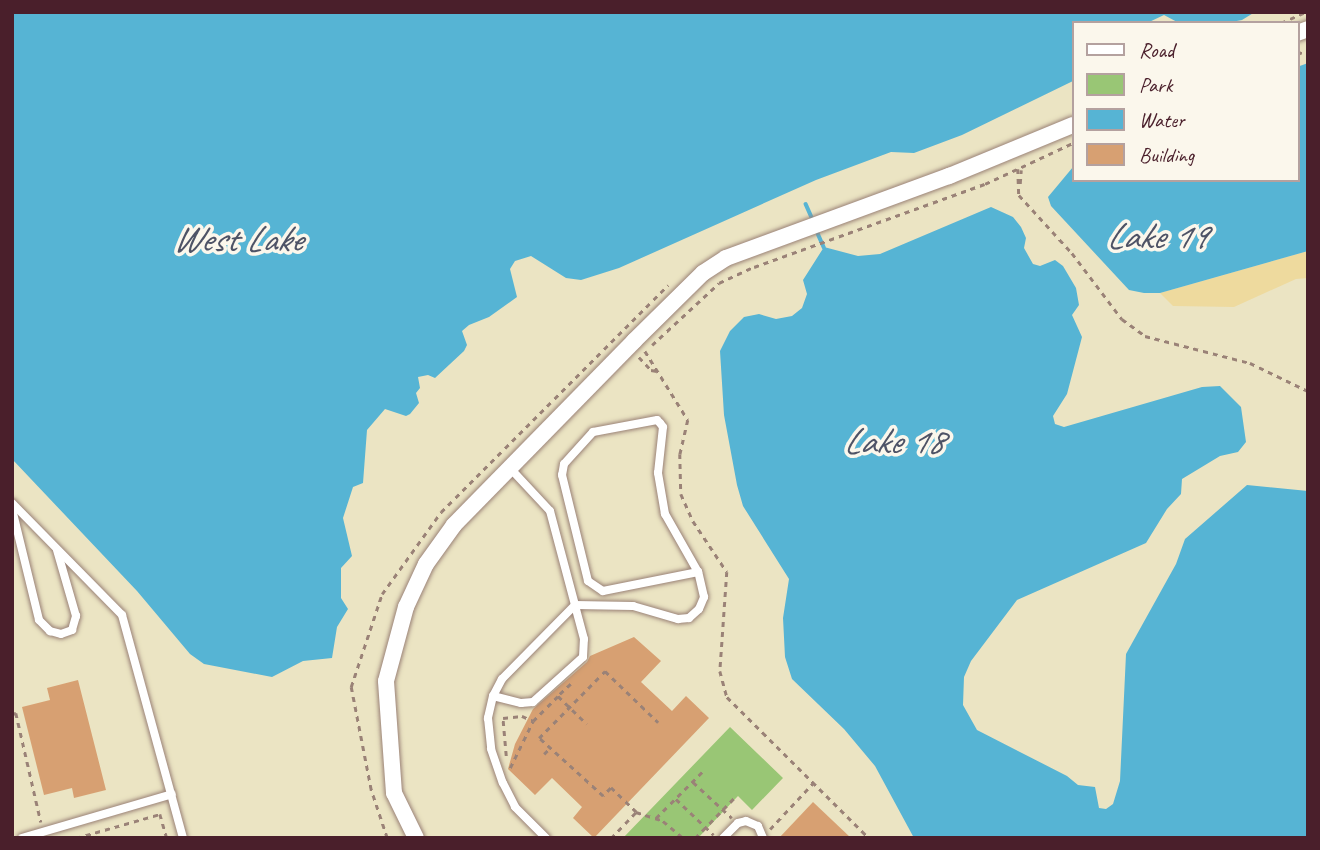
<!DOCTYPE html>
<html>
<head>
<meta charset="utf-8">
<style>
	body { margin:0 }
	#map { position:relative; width:1320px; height:850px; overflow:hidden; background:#ebe4c3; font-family:Caveat,sans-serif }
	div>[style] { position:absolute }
	.green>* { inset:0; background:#99c675 }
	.sand>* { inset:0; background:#eeda9e }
	.water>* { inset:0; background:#56b4d4 }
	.stream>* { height:3.5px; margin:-1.75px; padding:0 1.75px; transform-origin:1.75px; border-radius:1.75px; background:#56b4d4 }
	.building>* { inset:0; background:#d7a072 }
	.path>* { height:2.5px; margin-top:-1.25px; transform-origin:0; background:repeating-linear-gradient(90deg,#9a8277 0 5px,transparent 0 10px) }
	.roads { filter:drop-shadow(0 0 2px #9a8277) drop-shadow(0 0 2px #9a8277) }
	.service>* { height:8px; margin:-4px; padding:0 4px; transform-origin:4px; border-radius:4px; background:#fff }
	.minor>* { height:16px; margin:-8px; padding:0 8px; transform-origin:8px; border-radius:8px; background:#fff }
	span { translate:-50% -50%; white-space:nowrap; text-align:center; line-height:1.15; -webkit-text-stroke:7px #fbf7ec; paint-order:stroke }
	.water-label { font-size:37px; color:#4e5366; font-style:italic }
	.frame { position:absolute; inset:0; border:14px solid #4a1f2b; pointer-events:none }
	.legend { position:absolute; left:1072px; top:21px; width:228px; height:161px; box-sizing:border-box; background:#fbf7ec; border:2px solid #b4a19f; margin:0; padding:9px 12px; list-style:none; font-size:21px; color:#4a1f2b }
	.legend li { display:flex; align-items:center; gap:14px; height:35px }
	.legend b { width:35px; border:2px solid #b4a19f }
</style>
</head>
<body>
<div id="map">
	<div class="green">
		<i style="clip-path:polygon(730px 727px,783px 778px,752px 810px,738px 796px,698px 838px,623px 838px)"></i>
	</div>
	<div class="sand">
		<i style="clip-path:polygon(1308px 251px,1308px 278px,1296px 279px,1234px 307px,1173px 306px,1160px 293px)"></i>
	</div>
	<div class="water">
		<i style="clip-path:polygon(12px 12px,1255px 12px,1242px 20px,1226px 23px,1179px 23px,1164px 15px,1147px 23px,1073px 23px,1073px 81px,962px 135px,914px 153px,891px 152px,816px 180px,619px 268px,581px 280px,566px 278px,531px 256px,515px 261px,510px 269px,517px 297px,489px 317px,469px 325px,462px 331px,467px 345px,464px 351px,435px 378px,428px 375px,418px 377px,420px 388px,416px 393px,419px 403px,410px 414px,406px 416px,385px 409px,367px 430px,363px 483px,353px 487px,343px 518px,352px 556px,341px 568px,341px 598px,348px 609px,337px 627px,332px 658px,303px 661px,272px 677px,204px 664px,190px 654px,137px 591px,12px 459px)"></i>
		<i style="clip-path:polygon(1308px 63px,1308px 251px,1160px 293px,1144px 293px,1129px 290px,1051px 206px,1048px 197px,1073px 167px,1073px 180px,1297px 180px,1297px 67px)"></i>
		<i style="clip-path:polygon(991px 207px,1013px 217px,1021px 227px,1026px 238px,1024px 248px,1033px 264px,1040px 266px,1055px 260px,1063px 266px,1076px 288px,1079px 305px,1072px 315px,1082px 337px,1067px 394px,1053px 416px,1055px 424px,1064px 427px,1202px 387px,1220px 386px,1241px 407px,1246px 442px,1238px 452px,1220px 456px,1182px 479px,1181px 494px,1167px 509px,1146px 543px,1017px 600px,971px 661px,964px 677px,963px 705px,977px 730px,1067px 776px,1078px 785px,1095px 787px,1099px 808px,1106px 809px,1113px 804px,1120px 781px,1126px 654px,1176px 564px,1185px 539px,1247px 485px,1308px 491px,1308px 838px,914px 838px,875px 766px,844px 729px,792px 679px,785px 657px,783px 618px,789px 579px,743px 506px,737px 485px,724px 415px,720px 351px,730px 331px,744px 317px,759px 314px,776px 319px,792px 316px,802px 308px,807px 294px,803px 280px,824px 247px,858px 256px,880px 254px)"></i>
	</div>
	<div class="stream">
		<i style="left:806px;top:204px;width:20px;rotate:66deg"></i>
		<i style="left:816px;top:229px;width:20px;rotate:66deg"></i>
	</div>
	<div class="building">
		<i style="clip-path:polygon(634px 637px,661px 661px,641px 682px,672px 711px,686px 696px,709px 718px,594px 838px,573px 818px,582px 807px,552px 778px,535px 795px,508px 769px,515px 744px,533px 709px,587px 662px,590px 656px)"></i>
		<i style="clip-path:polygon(78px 680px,106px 790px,74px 798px,72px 788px,44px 795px,22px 707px,50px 700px,47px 688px)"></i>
		<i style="clip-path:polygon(813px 802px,851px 838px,779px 838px)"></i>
	</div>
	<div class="path">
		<i style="left:1281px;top:23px;width:27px;rotate:-24deg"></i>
		<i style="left:1297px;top:54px;width:12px;rotate:-20deg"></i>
		<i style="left:1018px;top:169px;width:26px;rotate:88deg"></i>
		<i style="left:1019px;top:195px;width:79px;rotate:47.6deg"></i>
		<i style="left:1072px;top:253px;width:83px;rotate:52.9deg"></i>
		<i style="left:1122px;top:319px;width:29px;rotate:36deg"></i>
		<i style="left:1145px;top:336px;width:108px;rotate:14.4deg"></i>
		<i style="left:1250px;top:363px;width:64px;rotate:25.8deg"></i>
		<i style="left:1020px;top:184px;width:14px;rotate:-86deg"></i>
		<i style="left:652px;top:345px;width:91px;rotate:-42.8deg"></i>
		<i style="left:719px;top:283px;width:38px;rotate:-25deg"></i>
		<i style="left:754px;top:267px;width:245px;rotate:-19.8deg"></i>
		<i style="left:985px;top:184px;width:97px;rotate:-25deg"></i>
		<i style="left:645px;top:351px;width:81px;rotate:58.1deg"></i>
		<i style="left:688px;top:420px;width:35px;rotate:103deg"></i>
		<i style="left:680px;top:454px;width:40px;rotate:88.6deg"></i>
		<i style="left:681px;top:494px;width:30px;rotate:66deg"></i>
		<i style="left:693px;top:521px;width:61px;rotate:56.3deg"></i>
		<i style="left:727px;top:572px;width:99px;rotate:94deg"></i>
		<i style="left:720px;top:671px;width:27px;rotate:75deg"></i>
		<i style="left:727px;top:697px;width:200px;rotate:44.8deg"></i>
		<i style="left:639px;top:357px;width:18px;rotate:47deg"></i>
		<i style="left:651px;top:370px;width:6px;rotate:9deg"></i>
		<i style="left:571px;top:684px;width:18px;rotate:137deg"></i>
		<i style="left:558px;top:696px;width:40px;rotate:44deg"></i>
		<i style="left:12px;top:714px;width:4px;rotate:-14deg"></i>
		<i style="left:16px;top:713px;width:112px;rotate:77.1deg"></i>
		<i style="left:544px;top:754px;width:8px;rotate:-45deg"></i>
		<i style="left:506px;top:756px;width:38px;rotate:-95deg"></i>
		<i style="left:503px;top:718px;width:19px;rotate:-6deg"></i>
		<i style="left:522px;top:716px;width:12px;rotate:24deg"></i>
		<i style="left:510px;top:768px;width:52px;rotate:-63.9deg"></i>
		<i style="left:533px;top:721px;width:35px;rotate:-45deg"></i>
		<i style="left:693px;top:782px;width:53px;rotate:42.7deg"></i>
		<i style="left:676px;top:799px;width:52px;rotate:43.5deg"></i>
		<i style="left:636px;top:812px;width:28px;rotate:18deg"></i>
		<i style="left:663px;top:821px;width:26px;rotate:40deg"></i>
		<i style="left:656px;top:818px;width:66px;rotate:-45deg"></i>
		<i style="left:770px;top:829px;width:63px;rotate:-46.9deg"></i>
		<i style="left:76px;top:838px;width:87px;rotate:-15.9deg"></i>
		<i style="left:160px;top:814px;width:25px;rotate:74deg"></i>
		<i style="left:387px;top:838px;width:51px;rotate:-108.4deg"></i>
		<i style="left:371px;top:790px;width:105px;rotate:-101deg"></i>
		<i style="left:351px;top:687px;width:98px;rotate:-71.6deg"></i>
		<i style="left:382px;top:594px;width:101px;rotate:-54.3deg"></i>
		<i style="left:441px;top:512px;width:321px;rotate:-45deg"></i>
		<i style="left:611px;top:838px;width:36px;rotate:-46deg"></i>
		<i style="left:636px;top:812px;width:35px;rotate:-136deg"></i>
		<i style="left:611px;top:788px;width:11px;rotate:135deg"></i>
		<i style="left:603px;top:796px;width:86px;rotate:-137.8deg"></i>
		<i style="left:539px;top:738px;width:94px;rotate:-45.4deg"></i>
		<i style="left:605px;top:671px;width:74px;rotate:43.9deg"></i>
		<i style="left:695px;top:838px;width:56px;rotate:-45.7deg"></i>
	</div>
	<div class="roads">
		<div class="service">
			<i style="left:509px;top:467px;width:60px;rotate:47deg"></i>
			<i style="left:550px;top:511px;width:97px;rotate:75.1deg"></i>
			<i style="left:575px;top:605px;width:104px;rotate:134.6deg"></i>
			<i style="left:502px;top:679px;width:19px;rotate:118deg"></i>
			<i style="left:493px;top:696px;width:23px;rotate:103deg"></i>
			<i style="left:488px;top:718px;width:31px;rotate:84deg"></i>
			<i style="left:491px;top:749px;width:36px;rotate:71deg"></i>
			<i style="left:503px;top:783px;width:27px;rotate:63deg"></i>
			<i style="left:515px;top:807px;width:44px;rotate:45deg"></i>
			<i style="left:12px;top:503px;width:157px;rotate:45.5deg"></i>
			<i style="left:122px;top:615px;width:231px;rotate:74.7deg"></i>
			<i style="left:12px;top:509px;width:114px;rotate:76.3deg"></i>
			<i style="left:39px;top:620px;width:16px;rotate:45deg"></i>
			<i style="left:50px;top:631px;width:11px;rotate:15deg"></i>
			<i style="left:61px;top:634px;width:12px;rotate:-20deg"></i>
			<i style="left:72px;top:630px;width:15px;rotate:-74deg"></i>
			<i style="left:76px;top:616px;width:69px;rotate:-106.1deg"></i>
			<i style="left:493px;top:696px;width:29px;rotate:14deg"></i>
			<i style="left:521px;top:703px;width:12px;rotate:-5deg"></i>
			<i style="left:533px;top:702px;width:67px;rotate:-42deg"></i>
			<i style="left:583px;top:657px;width:18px;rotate:-87deg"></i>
			<i style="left:584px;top:639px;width:35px;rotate:-105deg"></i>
			<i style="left:575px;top:605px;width:58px;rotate:1deg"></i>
			<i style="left:633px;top:606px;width:47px;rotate:16.1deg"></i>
			<i style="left:678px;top:619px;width:11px;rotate:-5deg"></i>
			<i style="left:689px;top:618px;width:13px;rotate:-42deg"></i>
			<i style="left:699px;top:609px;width:13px;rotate:-67deg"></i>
			<i style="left:704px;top:597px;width:26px;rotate:-103deg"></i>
			<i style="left:698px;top:572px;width:67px;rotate:-119.6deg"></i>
			<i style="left:665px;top:514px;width:42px;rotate:-99.7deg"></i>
			<i style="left:658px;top:473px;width:46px;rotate:-83.8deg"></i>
			<i style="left:663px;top:427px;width:5px;rotate:-127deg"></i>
			<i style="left:660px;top:423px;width:4px;rotate:-135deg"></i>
			<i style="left:657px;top:420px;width:65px;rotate:169.4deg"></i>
			<i style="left:593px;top:432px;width:43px;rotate:132.2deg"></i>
			<i style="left:564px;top:464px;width:11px;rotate:100deg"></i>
			<i style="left:562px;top:475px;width:109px;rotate:76.2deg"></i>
			<i style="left:588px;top:581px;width:18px;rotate:34deg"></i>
			<i style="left:603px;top:591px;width:97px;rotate:-11.3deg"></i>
			<i style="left:22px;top:838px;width:156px;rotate:-16.3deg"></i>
			<i style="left:723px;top:838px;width:21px;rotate:-45deg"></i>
			<i style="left:738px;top:823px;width:8px;rotate:-14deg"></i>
			<i style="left:746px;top:821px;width:13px;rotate:23deg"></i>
			<i style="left:758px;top:826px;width:13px;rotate:67deg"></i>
		</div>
		<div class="minor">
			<i style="left:1297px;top:33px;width:12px;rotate:-20deg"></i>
			<i style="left:416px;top:838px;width:50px;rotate:-116.1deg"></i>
			<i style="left:394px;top:793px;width:112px;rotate:-94.1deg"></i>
			<i style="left:386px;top:681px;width:77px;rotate:-74.9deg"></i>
			<i style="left:406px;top:607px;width:47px;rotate:-65.1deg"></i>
			<i style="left:426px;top:564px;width:48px;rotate:-54.3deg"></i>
			<i style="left:454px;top:525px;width:257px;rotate:-45.6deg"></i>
			<i style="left:634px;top:341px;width:97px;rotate:-44.6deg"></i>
			<i style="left:703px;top:273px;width:27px;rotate:-33deg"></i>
			<i style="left:726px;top:258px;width:238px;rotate:-20.2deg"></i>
			<i style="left:949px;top:176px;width:134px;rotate:-22.4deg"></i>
		</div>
	</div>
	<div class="water-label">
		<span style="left:1156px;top:236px">Lake 19</span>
		<span style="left:237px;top:239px">West Lake</span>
		<span style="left:893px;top:441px">Lake 18</span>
	</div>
	<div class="frame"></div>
	<ul class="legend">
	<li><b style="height:9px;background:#fff"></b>Road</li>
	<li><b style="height:19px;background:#99c675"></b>Park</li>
	<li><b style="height:19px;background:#56b4d4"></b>Water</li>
	<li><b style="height:19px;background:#d7a072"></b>Building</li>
	</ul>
</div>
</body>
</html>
